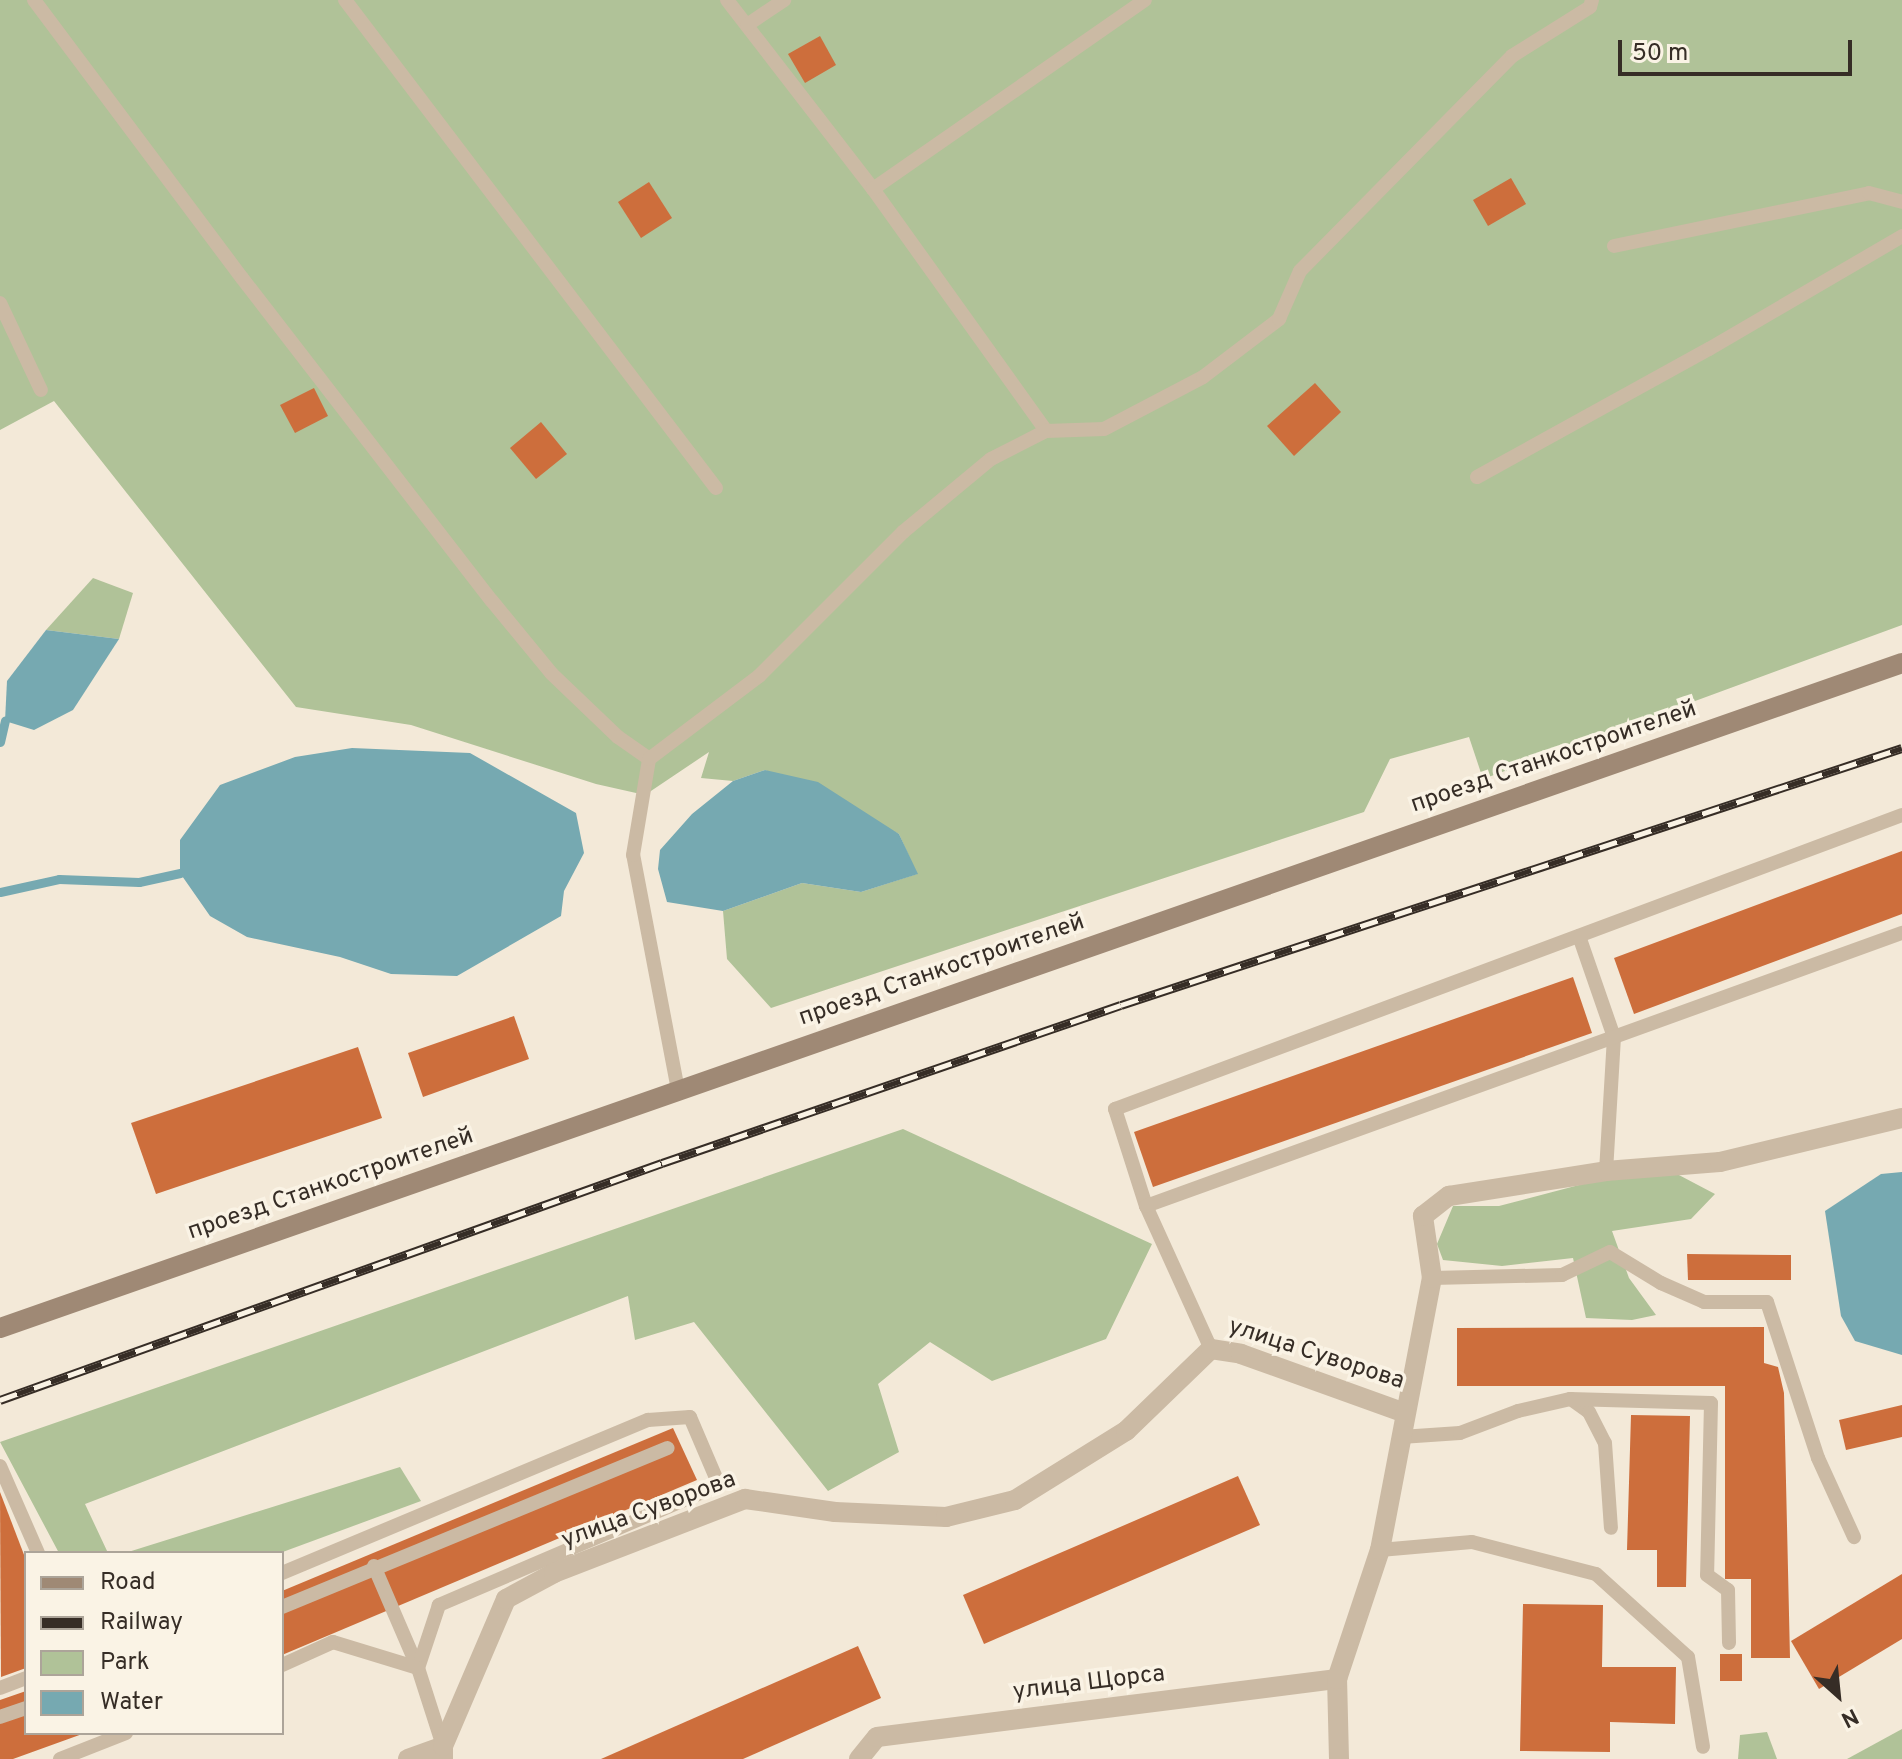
<!DOCTYPE html>
<html>
<head>
<meta charset="utf-8">
<style>
	body { margin:0 }
	#map { position:relative; width:1902px; height:1759px; overflow:hidden; background:#f3e9d8; font-family:Overpass,sans-serif }
	div>[style] { position:absolute }
	.green>* { inset:0; background:#b0c298 }
	.water>* { inset:0; background:#76a9b1 }
	.stream>* { height:9px; margin:-4.5px; padding:0 4.5px; transform-origin:4.5px; border-radius:4.5px; background:#76a9b1 }
	.building>* { inset:0; background:#cd6e3c }
	.lane>* { height:14px; margin:-7px; padding:0 7px; transform-origin:7px; border-radius:7px; background:#cbbaa4 }
	.street>* { height:20px; margin:-10px; padding:0 10px; transform-origin:10px; border-radius:10px; background:#cbbaa4 }
	.secondary>* { height:20px; margin:-10px; padding:0 10px; transform-origin:10px; border-radius:10px; background:#9f8975 }
	.rail>* { height:9px; margin-top:-4.5px; transform-origin:0; background:repeating-linear-gradient(90deg,#faf3e5 0 18px,#362d26 0 36px); box-sizing:border-box; border-block:2px solid #362d26 }
	span { translate:-50% -50%; white-space:nowrap; text-align:center; line-height:1.15; -webkit-text-stroke:7px #faf3e5; paint-order:stroke }
	.street-label { font-size:24px; color:#362d26 }
	.legend { position:absolute; left:24px; top:1551px; width:260px; height:184px; box-sizing:border-box; background:#faf3e5; border:2px solid #aca499; margin:0; padding:10px 14px; list-style:none; font-size:24px; color:#362d26 }
	.legend li { display:flex; align-items:center; gap:16px; height:40px }
	.legend b { width:40px; border:2px solid #aca499 }
	.north { position:absolute; left:1798px; top:1655px; width:80px; height:80px; -webkit-text-stroke:6px #faf3e5; paint-order:stroke; rotate:153deg; font-size:22px; font-weight:700; line-height:32px; text-align:center; color:#362d26 }
	.north::after { content:''; display:block; margin:auto; width:28px; height:36px; background:#362d26; clip-path:polygon(50% 0,100% 100%,50% 72%,0 100%) }
	.scale { position:absolute; left:1618px; top:40px; width:234px; height:36px; box-sizing:border-box; border:4px solid #362d26; border-top:0; padding-left:10px; font-size:24px; line-height:28px; white-space:nowrap; color:#362d26; -webkit-text-stroke:6px #faf3e5; paint-order:stroke }
</style>
</head>
<body>
<div id="map">
	<div class="green">
		<i style="clip-path:polygon(0 0,1902px 0,1902px 625px,1483px 779px,1469px 737px,1390px 759px,1364px 812px,771px 1008px,727px 959px,723px 911px,802px 883px,861px 892px,917px 874px,899px 834px,765px 770px,733px 781px,701px 778px,709px 752px,645px 795px,596px 784px,411px 725px,296px 707px,54px 401px,0 430px)"></i>
		<i style="clip-path:polygon(93px 578px,133px 593px,119px 639px,46px 630px)"></i>
		<i style="clip-path:polygon(903px 1129px,1152px 1244px,1106px 1339px,992px 1381px,930px 1342px,878px 1384px,899px 1452px,828px 1491px,694px 1322px,635px 1340px,628px 1296px,85px 1504px,108px 1553px,59px 1553px,0 1442px)"></i>
		<i style="clip-path:polygon(1677px 1174px,1715px 1194px,1691px 1219px,1612px 1231px,1629px 1278px,1656px 1315px,1632px 1320px,1586px 1318px,1573px 1258px,1502px 1266px,1443px 1260px,1437px 1244px,1453px 1206px,1499px 1206px,1598px 1180px)"></i>
		<i style="clip-path:polygon(400px 1467px,421px 1501px,280px 1553px,125px 1553px)"></i>
		<i style="clip-path:polygon(1902px 1729px,1902px 1759px,1847px 1759px)"></i>
		<i style="clip-path:polygon(1767px 1732px,1777px 1759px,1738px 1759px,1740px 1735px)"></i>
	</div>
	<div class="water">
		<i style="clip-path:polygon(46px 630px,119px 639px,73px 710px,34px 730px,5px 721px,7px 681px)"></i>
		<i style="clip-path:polygon(352px 748px,470px 753px,576px 813px,584px 853px,564px 891px,561px 916px,457px 976px,391px 974px,340px 957px,247px 937px,210px 916px,180px 873px,180px 840px,220px 785px,295px 757px)"></i>
		<i style="clip-path:polygon(765px 770px,818px 782px,899px 834px,918px 874px,861px 892px,802px 883px,723px 911px,667px 902px,658px 869px,660px 850px,692px 814px,733px 781px)"></i>
		<i style="clip-path:polygon(1902px 1172px,1902px 1355px,1855px 1341px,1841px 1316px,1825px 1211px,1881px 1174px)"></i>
	</div>
	<div class="stream">
		<i style="left:0;top:742px;width:22px;rotate:-77deg"></i>
		<i style="left:0;top:892px;width:60px;rotate:-12.4deg"></i>
		<i style="left:59px;top:879px;width:80px;rotate:2.1deg"></i>
		<i style="left:139px;top:882px;width:42px;rotate:-12.4deg"></i>
	</div>
	<div class="building">
		<i style="clip-path:polygon(820px 36px,836px 65px,805px 83px,788px 54px)"></i>
		<i style="clip-path:polygon(1511px 178px,1526px 204px,1488px 226px,1473px 200px)"></i>
		<i style="clip-path:polygon(649px 182px,672px 218px,641px 238px,618px 202px)"></i>
		<i style="clip-path:polygon(1315px 383px,1341px 412px,1294px 456px,1267px 426px)"></i>
		<i style="clip-path:polygon(314px 388px,328px 416px,295px 433px,280px 405px)"></i>
		<i style="clip-path:polygon(541px 422px,567px 454px,536px 479px,510px 448px)"></i>
		<i style="clip-path:polygon(1902px 851px,1902px 914px,1634px 1014px,1614px 958px)"></i>
		<i style="clip-path:polygon(1573px 977px,1592px 1033px,1153px 1187px,1134px 1132px)"></i>
		<i style="clip-path:polygon(514px 1016px,529px 1059px,423px 1097px,408px 1053px)"></i>
		<i style="clip-path:polygon(358px 1047px,382px 1118px,156px 1194px,131px 1123px)"></i>
		<i style="clip-path:polygon(1687px 1254px,1791px 1255px,1791px 1280px,1688px 1280px)"></i>
		<i style="clip-path:polygon(1764px 1327px,1764px 1363px,1778px 1367px,1784px 1393px,1790px 1658px,1751px 1658px,1751px 1579px,1725px 1579px,1725px 1386px,1457px 1386px,1457px 1328px)"></i>
		<i style="clip-path:polygon(1902px 1405px,1902px 1437px,1846px 1450px,1839px 1420px)"></i>
		<i style="clip-path:polygon(1631px 1415px,1690px 1416px,1686px 1587px,1657px 1587px,1657px 1550px,1627px 1550px)"></i>
		<i style="clip-path:polygon(673px 1428px,697px 1480px,282px 1655px,282px 1591px)"></i>
		<i style="clip-path:polygon(1238px 1476px,1260px 1525px,984px 1644px,963px 1595px)"></i>
		<i style="clip-path:polygon(0 1492px,26px 1560px,26px 1668px,1px 1677px)"></i>
		<i style="clip-path:polygon(1902px 1574px,1902px 1639px,1819px 1689px,1791px 1641px)"></i>
		<i style="clip-path:polygon(1523px 1604px,1603px 1605px,1602px 1667px,1676px 1667px,1675px 1724px,1610px 1722px,1610px 1752px,1520px 1751px)"></i>
		<i style="clip-path:polygon(858px 1646px,881px 1698px,743px 1759px,601px 1759px)"></i>
		<i style="clip-path:polygon(1720px 1654px,1742px 1654px,1742px 1681px,1720px 1681px)"></i>
		<i style="clip-path:polygon(26px 1691px,26px 1733px,85px 1733px,13px 1759px,0 1759px,0 1700px)"></i>
	</div>
	<div class="lane">
		<i style="left:34px;top:0;width:347px;rotate:53.2deg"></i>
		<i style="left:242px;top:278px;width:408px;rotate:52.3deg"></i>
		<i style="left:492px;top:601px;width:94px;rotate:50.6deg"></i>
		<i style="left:552px;top:674px;width:91px;rotate:43.7deg"></i>
		<i style="left:618px;top:737px;width:38px;rotate:35deg"></i>
		<i style="left:345px;top:0;width:613px;rotate:52.76deg"></i>
		<i style="left:727px;top:0;width:239px;rotate:52.3deg"></i>
		<i style="left:873px;top:189px;width:297px;rotate:54.4deg"></i>
		<i style="left:1046px;top:431px;width:58px;rotate:-2deg"></i>
		<i style="left:1104px;top:429px;width:112px;rotate:-27.7deg"></i>
		<i style="left:1203px;top:377px;width:96px;rotate:-37.3deg"></i>
		<i style="left:1279px;top:319px;width:52px;rotate:-66.4deg"></i>
		<i style="left:1300px;top:271px;width:302px;rotate:-45.4deg"></i>
		<i style="left:1512px;top:56px;width:92px;rotate:-32.1deg"></i>
		<i style="left:1590px;top:7px;width:7px;rotate:-74deg"></i>
		<i style="left:747px;top:25px;width:45px;rotate:-34deg"></i>
		<i style="left:873px;top:189px;width:331px;rotate:-34.8deg"></i>
		<i style="left:1614px;top:246px;width:260px;rotate:-11.7deg"></i>
		<i style="left:1869px;top:193px;width:34px;rotate:15deg"></i>
		<i style="left:0;top:303px;width:96px;rotate:64.8deg"></i>
		<i style="left:1477px;top:477px;width:265px;rotate:-28.9deg"></i>
		<i style="left:1709px;top:349px;width:224px;rotate:-30.3deg"></i>
		<i style="left:1579px;top:936px;width:107px;rotate:70.9deg"></i>
		<i style="left:1614px;top:1037px;width:134px;rotate:93.4deg"></i>
		<i style="left:678px;top:1090px;width:239px;rotate:-100.8deg"></i>
		<i style="left:633px;top:855px;width:97px;rotate:-80.5deg"></i>
		<i style="left:649px;top:759px;width:138px;rotate:-37deg"></i>
		<i style="left:759px;top:676px;width:204px;rotate:-45deg"></i>
		<i style="left:903px;top:532px;width:114px;rotate:-39.7deg"></i>
		<i style="left:991px;top:459px;width:62px;rotate:-27deg"></i>
		<i style="left:1146px;top:1206px;width:102px;rotate:-107.7deg"></i>
		<i style="left:1115px;top:1109px;width:840px;rotate:-20.48deg"></i>
		<i style="left:1432px;top:1278px;width:130px;rotate:-1.3deg"></i>
		<i style="left:1562px;top:1275px;width:53px;rotate:-25.6deg"></i>
		<i style="left:1610px;top:1252px;width:60px;rotate:31.3deg"></i>
		<i style="left:1661px;top:1283px;width:47px;rotate:23.8deg"></i>
		<i style="left:1704px;top:1302px;width:63px"></i>
		<i style="left:1767px;top:1302px;width:164px;rotate:71.9deg"></i>
		<i style="left:1818px;top:1458px;width:87px;rotate:65.5deg"></i>
		<i style="left:1211px;top:1349px;width:157px;rotate:-114.4deg"></i>
		<i style="left:1146px;top:1206px;width:804px;rotate:-19.86deg"></i>
		<i style="left:1571px;top:1399px;width:22px;rotate:36deg"></i>
		<i style="left:1589px;top:1412px;width:35px;rotate:63deg"></i>
		<i style="left:1605px;top:1443px;width:85px;rotate:86deg"></i>
		<i style="left:1401px;top:1437px;width:59px;rotate:-3.9deg"></i>
		<i style="left:1460px;top:1433px;width:62px;rotate:-20.8deg"></i>
		<i style="left:1518px;top:1411px;width:53px;rotate:-13deg"></i>
		<i style="left:1570px;top:1399px;width:141px;rotate:1.6deg"></i>
		<i style="left:1711px;top:1403px;width:172px;rotate:91.3deg"></i>
		<i style="left:1707px;top:1575px;width:26px;rotate:36deg"></i>
		<i style="left:1728px;top:1590px;width:53px;rotate:88.9deg"></i>
		<i style="left:0;top:1466px;width:95px;rotate:66.4deg"></i>
		<i style="left:1380px;top:1550px;width:92px;rotate:-5deg"></i>
		<i style="left:1472px;top:1542px;width:128px;rotate:14.5deg"></i>
		<i style="left:1596px;top:1574px;width:124px;rotate:42.1deg"></i>
		<i style="left:1688px;top:1657px;width:91px;rotate:80.5deg"></i>
		<i style="left:374px;top:1566px;width:111px;rotate:66.7deg"></i>
		<i style="left:418px;top:1668px;width:82px;rotate:72.2deg"></i>
		<i style="left:282px;top:1573px;width:397px;rotate:-22.7deg"></i>
		<i style="left:648px;top:1420px;width:42px;rotate:-4.1deg"></i>
		<i style="left:690px;top:1417px;width:74px;rotate:66.9deg"></i>
		<i style="left:719px;top:1485px;width:305px;rotate:156.8deg"></i>
		<i style="left:439px;top:1605px;width:66px;rotate:108.4deg"></i>
		<i style="left:418px;top:1668px;width:89px;rotate:-163deg"></i>
		<i style="left:333px;top:1642px;width:56px;rotate:155.7deg"></i>
		<i style="left:282px;top:1607px;width:417px;rotate:-22.4deg"></i>
		<i style="left:0;top:1688px;width:28px;rotate:-21deg"></i>
		<i style="left:0;top:1717px;width:28px;rotate:-19deg"></i>
		<i style="left:60px;top:1759px;width:71px;rotate:-21.5deg"></i>
	</div>
	<div class="street">
		<i style="left:408px;top:1759px;width:37px;rotate:-20deg"></i>
		<i style="left:443px;top:1759px;width:13px;rotate:-90deg"></i>
		<i style="left:443px;top:1746px;width:160px;rotate:-66.8deg"></i>
		<i style="left:506px;top:1599px;width:55px;rotate:-28.4deg"></i>
		<i style="left:554px;top:1573px;width:205px;rotate:-21.2deg"></i>
		<i style="left:745px;top:1499px;width:91px;rotate:8.2deg"></i>
		<i style="left:835px;top:1512px;width:111px;rotate:2.6deg"></i>
		<i style="left:946px;top:1517px;width:71px;rotate:-13.8deg"></i>
		<i style="left:1015px;top:1500px;width:131px;rotate:-31.9deg"></i>
		<i style="left:1126px;top:1431px;width:118px;rotate:-44deg"></i>
		<i style="left:1211px;top:1349px;width:30px;rotate:9deg"></i>
		<i style="left:1241px;top:1354px;width:174px;rotate:19.8deg"></i>
		<i style="left:859px;top:1759px;width:28px;rotate:-51deg"></i>
		<i style="left:877px;top:1737px;width:464px;rotate:-7.2deg"></i>
		<i style="left:1339px;top:1759px;width:80px;rotate:-91.4deg"></i>
		<i style="left:1337px;top:1679px;width:136px;rotate:-71.6deg"></i>
		<i style="left:1380px;top:1550px;width:277px;rotate:-79.2deg"></i>
		<i style="left:1432px;top:1278px;width:63px;rotate:-98.3deg"></i>
		<i style="left:1423px;top:1216px;width:33px;rotate:-38deg"></i>
		<i style="left:1449px;top:1196px;width:159px;rotate:-9deg"></i>
		<i style="left:1606px;top:1171px;width:114px;rotate:-4.5deg"></i>
		<i style="left:1720px;top:1162px;width:187px;rotate:-13.6deg"></i>
	</div>
	<div class="secondary">
		<i style="left:0;top:1328px;width:2015px;rotate:-19.27deg"></i>
	</div>
	<div class="rail">
		<i style="left:0;top:1400px;width:703px;rotate:-19.7deg"></i>
		<i style="left:662px;top:1163px;width:485px;rotate:-19deg"></i>
		<i style="left:1121px;top:1005px;width:822px;rotate:-18.21deg"></i>
	</div>
	<div class="street-label">
		<span style="left:1554px;top:758px;rotate:-19deg">проезд Станкостроителей</span>
		<span style="left:942px;top:971px;rotate:-19deg">проезд Станкостроителей</span>
		<span style="left:331px;top:1185px;rotate:-19deg">проезд Станкостроителей</span>
		<span style="left:1316px;top:1355px;rotate:18deg">улица Суворова</span>
		<span style="left:649px;top:1511px;rotate:-20deg">улица Суворова</span>
		<span style="left:1089px;top:1684px;rotate:-7deg">улица Щорса</span>
	</div>
	<ul class="legend">
	<li><b style="height:10px;background:#9f8975"></b>Road</li>
	<li><b style="height:10px;background:#362d26"></b>Railway</li>
	<li><b style="height:22px;background:#b0c298"></b>Park</li>
	<li><b style="height:22px;background:#76a9b1"></b>Water</li>
	</ul>
	<div class="north">N</div>
	<div class="scale">50 m</div>
</div>
</body>
</html>
